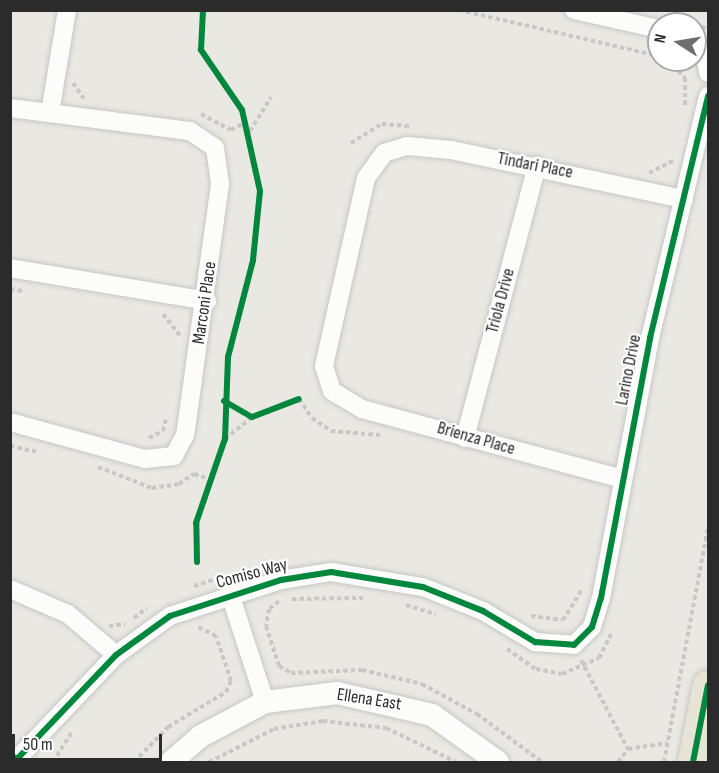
<!DOCTYPE html>
<html>
<head>
<meta charset="utf-8">
<style>
	body { margin:0 }
	#map { position:relative; width:719px; height:773px; overflow:hidden; background:#e9e8e2; font-family:"Sofia Sans Condensed",sans-serif }
	div>[style] { position:absolute }
	.path>* { height:4px; margin-top:-2px; transform-origin:0; background:repeating-linear-gradient(90deg,#c8c8c7 0 4.5px,transparent 0 7.5px) }
	.roads { filter:drop-shadow(0 0 2px #c7c6c6) drop-shadow(0 0 2px #c7c6c6) }
	.minor>* { height:18px; margin:-9px; padding:0 9px; transform-origin:9px; border-radius:9px; background:#fcfcfb }
	.tertiary>* { height:22px; margin:-11px; padding:0 11px; transform-origin:11px; border-radius:11px; background:#fcfcfb }
	.primary>* { height:30px; margin:-15px; padding:0 15px; transform-origin:15px; border-radius:15px; background:#e6e5d5 }
	.cycleway>* { height:6px; margin:-3px; padding:0 3px; transform-origin:3px; border-radius:3px; background:#00873e }
	span { translate:-50% -50%; white-space:nowrap; text-align:center; line-height:1.15; -webkit-text-stroke:4.5px #fff; paint-order:stroke }
	.street-label { font-size:18px; color:#2b2b2b }
	.frame { position:absolute; inset:0; border:12px solid #2b2b2b; pointer-events:none }
	.north { position:absolute; left:647px; top:12px; width:60px; height:60px; box-sizing:border-box; background:#fff; border:2px solid #aaa; border-radius:50%; rotate:282deg; font-size:16px; font-weight:700; line-height:24px; text-align:center; color:#2b2b2b }
	.north::after { content:''; display:block; margin:auto; width:21px; height:27px; background:#6e6d6b; clip-path:polygon(50% 0,100% 100%,50% 72%,0 100%) }
	.scale { position:absolute; left:12px; top:734px; width:150px; height:27px; box-sizing:border-box; border:3px solid #2b2b2b; border-top:0; padding-left:8px; font-size:18px; line-height:21px; white-space:nowrap; color:#2b2b2b; -webkit-text-stroke:4px #fff; paint-order:stroke }
</style>
</head>
<body>
<div id="map">
	<div class="path">
		<i style="left:459px;top:10px;width:205px;rotate:13deg"></i>
		<i style="left:673px;top:17px;width:37px;rotate:19deg"></i>
		<i style="left:668px;top:60px;width:25px;rotate:47deg"></i>
		<i style="left:685px;top:78px;width:28px;rotate:90deg"></i>
		<i style="left:73px;top:83px;width:19px;rotate:55deg"></i>
		<i style="left:201px;top:114px;width:34px;rotate:28deg"></i>
		<i style="left:231px;top:130px;width:13px;rotate:-27deg"></i>
		<i style="left:250px;top:131px;width:40px;rotate:-58deg"></i>
		<i style="left:351px;top:143px;width:36px;rotate:-32deg"></i>
		<i style="left:382px;top:124px;width:28px;rotate:4deg"></i>
		<i style="left:649px;top:173px;width:28px;rotate:-27deg"></i>
		<i style="left:10px;top:289px;width:13px;rotate:9deg"></i>
		<i style="left:163px;top:314px;width:28px;rotate:52deg"></i>
		<i style="left:299px;top:399px;width:23px;rotate:56deg"></i>
		<i style="left:312px;top:418px;width:23px;rotate:34deg"></i>
		<i style="left:331px;top:431px;width:49px;rotate:4.7deg"></i>
		<i style="left:149px;top:438px;width:16px;rotate:-27deg"></i>
		<i style="left:163px;top:431px;width:12px;rotate:-76deg"></i>
		<i style="left:225px;top:439px;width:35px;rotate:-39deg"></i>
		<i style="left:10px;top:446px;width:30px;rotate:12deg"></i>
		<i style="left:98px;top:467px;width:58px;rotate:21.3deg"></i>
		<i style="left:152px;top:488px;width:27px;rotate:-8deg"></i>
		<i style="left:179px;top:484px;width:18px;rotate:-34deg"></i>
		<i style="left:194px;top:474px;width:16px;rotate:18deg"></i>
		<i style="left:194px;top:586px;width:28px;rotate:-18deg"></i>
		<i style="left:292px;top:599px;width:71px;rotate:-0.8deg"></i>
		<i style="left:279px;top:601px;width:13px;rotate:141deg"></i>
		<i style="left:269px;top:609px;width:17px;rotate:100deg"></i>
		<i style="left:266px;top:626px;width:42px;rotate:72deg"></i>
		<i style="left:279px;top:666px;width:14px;rotate:30deg"></i>
		<i style="left:291px;top:673px;width:71px;rotate:-2.4deg"></i>
		<i style="left:362px;top:670px;width:62px;rotate:13.1deg"></i>
		<i style="left:422px;top:684px;width:63px;rotate:28.6deg"></i>
		<i style="left:477px;top:714px;width:81px;rotate:36.4deg"></i>
		<i style="left:406px;top:605px;width:31px;rotate:17deg"></i>
		<i style="left:531px;top:616px;width:32px;rotate:7deg"></i>
		<i style="left:563px;top:620px;width:36px;rotate:-58deg"></i>
		<i style="left:134px;top:618px;width:16px;rotate:-38deg"></i>
		<i style="left:109px;top:626px;width:16px;rotate:-7deg"></i>
		<i style="left:507px;top:649px;width:35px;rotate:35deg"></i>
		<i style="left:536px;top:669px;width:26px;rotate:11deg"></i>
		<i style="left:562px;top:674px;width:40px;rotate:-23.4deg"></i>
		<i style="left:599px;top:658px;width:27px;rotate:-63deg"></i>
		<i style="left:581px;top:660px;width:101px;rotate:62.2deg"></i>
		<i style="left:53px;top:762px;width:36px;rotate:-58deg"></i>
		<i style="left:134px;top:762px;width:49px;rotate:-45.8deg"></i>
		<i style="left:168px;top:727px;width:68px;rotate:-31.1deg"></i>
		<i style="left:226px;top:692px;width:12px;rotate:-66deg"></i>
		<i style="left:231px;top:681px;width:47px;rotate:-108.4deg"></i>
		<i style="left:216px;top:636px;width:20px;rotate:-153deg"></i>
		<i style="left:209px;top:762px;width:73px;rotate:-26.9deg"></i>
		<i style="left:274px;top:729px;width:50px;rotate:-9.3deg"></i>
		<i style="left:323px;top:721px;width:63px;rotate:6.3deg"></i>
		<i style="left:386px;top:728px;width:78px;rotate:25.9deg"></i>
		<i style="left:618px;top:762px;width:16px;rotate:-52deg"></i>
		<i style="left:628px;top:749px;width:40px;rotate:-8.5deg"></i>
		<i style="left:664px;top:762px;width:238px;rotate:-79.4deg"></i>
	</div>
	<div class="roads">
		<div class="minor">
			<i style="left:574px;top:10px;width:87px;rotate:12.6deg"></i>
			<i style="left:695px;top:47px;width:12px;rotate:31deg"></i>
			<i style="left:705px;top:53px;width:20px;rotate:81deg"></i>
			<i style="left:10px;top:108px;width:181px;rotate:7.3deg"></i>
			<i style="left:190px;top:131px;width:30px;rotate:34deg"></i>
			<i style="left:215px;top:148px;width:36px;rotate:82deg"></i>
			<i style="left:220px;top:184px;width:253px;rotate:97.9deg"></i>
			<i style="left:185px;top:435px;width:24px;rotate:118deg"></i>
			<i style="left:174px;top:456px;width:29px;rotate:174deg"></i>
			<i style="left:145px;top:459px;width:140px;rotate:-164.7deg"></i>
			<i style="left:50px;top:113px;width:104px;rotate:-80.6deg"></i>
			<i style="left:10px;top:268px;width:200px;rotate:9.5deg"></i>
			<i style="left:465px;top:438px;width:282px;rotate:-75.2deg"></i>
			<i style="left:623px;top:479px;width:270px;rotate:-165deg"></i>
			<i style="left:362px;top:409px;width:35px;rotate:-149deg"></i>
			<i style="left:332px;top:391px;width:26px;rotate:-108deg"></i>
			<i style="left:324px;top:366px;width:193px;rotate:-77.4deg"></i>
			<i style="left:366px;top:178px;width:31px;rotate:-54deg"></i>
			<i style="left:384px;top:153px;width:24px;rotate:-17deg"></i>
			<i style="left:407px;top:146px;width:44px;rotate:5.2deg"></i>
			<i style="left:451px;top:150px;width:238px;rotate:11.9deg"></i>
			<i style="left:10px;top:589px;width:63px;rotate:23.3deg"></i>
			<i style="left:68px;top:614px;width:63px;rotate:40.5deg"></i>
			<i style="left:230px;top:594px;width:114px;rotate:72deg"></i>
			<i style="left:10px;top:757px;width:8px;rotate:7deg"></i>
			<i style="left:18px;top:758px;width:142px;rotate:-46.4deg"></i>
			<i style="left:116px;top:655px;width:67px;rotate:-35.8deg"></i>
			<i style="left:170px;top:616px;width:117px;rotate:-18deg"></i>
			<i style="left:281px;top:580px;width:51px;rotate:-9.1deg"></i>
			<i style="left:331px;top:572px;width:93px;rotate:9.3deg"></i>
			<i style="left:423px;top:587px;width:65px;rotate:21.8deg"></i>
			<i style="left:483px;top:611px;width:61px;rotate:30.8deg"></i>
			<i style="left:535px;top:642px;width:39px;rotate:4deg"></i>
			<i style="left:574px;top:645px;width:25px;rotate:-45deg"></i>
			<i style="left:592px;top:627px;width:30px;rotate:-73deg"></i>
			<i style="left:601px;top:598px;width:265px;rotate:-79.3deg"></i>
			<i style="left:650px;top:338px;width:249px;rotate:-76.5deg"></i>
		</div>
		<div class="tertiary">
			<i style="left:171px;top:762px;width:40px;rotate:-41deg"></i>
			<i style="left:201px;top:736px;width:72px;rotate:-28deg"></i>
			<i style="left:265px;top:702px;width:73px;rotate:-7.1deg"></i>
			<i style="left:337px;top:693px;width:98px;rotate:13deg"></i>
			<i style="left:432px;top:715px;width:81px;rotate:35.5deg"></i>
		</div>
		<div class="primary">
			<i style="left:693px;top:762px;width:78px;rotate:-79deg"></i>
		</div>
	</div>
	<div class="cycleway">
		<i style="left:224px;top:401px;width:32px;rotate:30deg"></i>
		<i style="left:252px;top:417px;width:50px;rotate:-21deg"></i>
		<i style="left:197px;top:562px;width:39px;rotate:-91deg"></i>
		<i style="left:196px;top:523px;width:89px;rotate:-71deg"></i>
		<i style="left:225px;top:439px;width:82px;rotate:-87.9deg"></i>
		<i style="left:228px;top:357px;width:100px;rotate:-75.5deg"></i>
		<i style="left:253px;top:260px;width:69px;rotate:-84.2deg"></i>
		<i style="left:260px;top:191px;width:83px;rotate:-102.5deg"></i>
		<i style="left:242px;top:110px;width:73px;rotate:-124.3deg"></i>
		<i style="left:201px;top:50px;width:40px;rotate:-87.1deg"></i>
		<i style="left:10px;top:757px;width:8px;rotate:7deg"></i>
		<i style="left:18px;top:758px;width:142px;rotate:-46.4deg"></i>
		<i style="left:116px;top:655px;width:67px;rotate:-35.8deg"></i>
		<i style="left:170px;top:616px;width:117px;rotate:-18deg"></i>
		<i style="left:281px;top:580px;width:51px;rotate:-9.1deg"></i>
		<i style="left:331px;top:572px;width:93px;rotate:9.3deg"></i>
		<i style="left:423px;top:587px;width:65px;rotate:21.8deg"></i>
		<i style="left:483px;top:611px;width:61px;rotate:30.8deg"></i>
		<i style="left:535px;top:642px;width:39px;rotate:4deg"></i>
		<i style="left:574px;top:645px;width:25px;rotate:-45deg"></i>
		<i style="left:592px;top:627px;width:30px;rotate:-73deg"></i>
		<i style="left:601px;top:598px;width:265px;rotate:-79.3deg"></i>
		<i style="left:650px;top:338px;width:249px;rotate:-76.5deg"></i>
		<i style="left:693px;top:762px;width:78px;rotate:-79deg"></i>
	</div>
	<div class="street-label">
		<span style="left:535px;top:166px;rotate:11deg">Tindari Place</span>
		<span style="left:501px;top:301px;rotate:-75deg">Triola Drive</span>
		<span style="left:205px;top:303px;rotate:-82deg">Marconi Place</span>
		<span style="left:629px;top:370px;rotate:-79deg">Larino Drive</span>
		<span style="left:476px;top:439px;rotate:16deg">Brienza Place</span>
		<span style="left:252px;top:574px;rotate:-15deg">Comiso Way</span>
		<span style="left:369px;top:700px;rotate:9deg">Ellena East</span>
	</div>
	<div class="frame"></div>
	<div class="north">N</div>
	<div class="scale">50 m</div>
</div>
</body>
</html>
